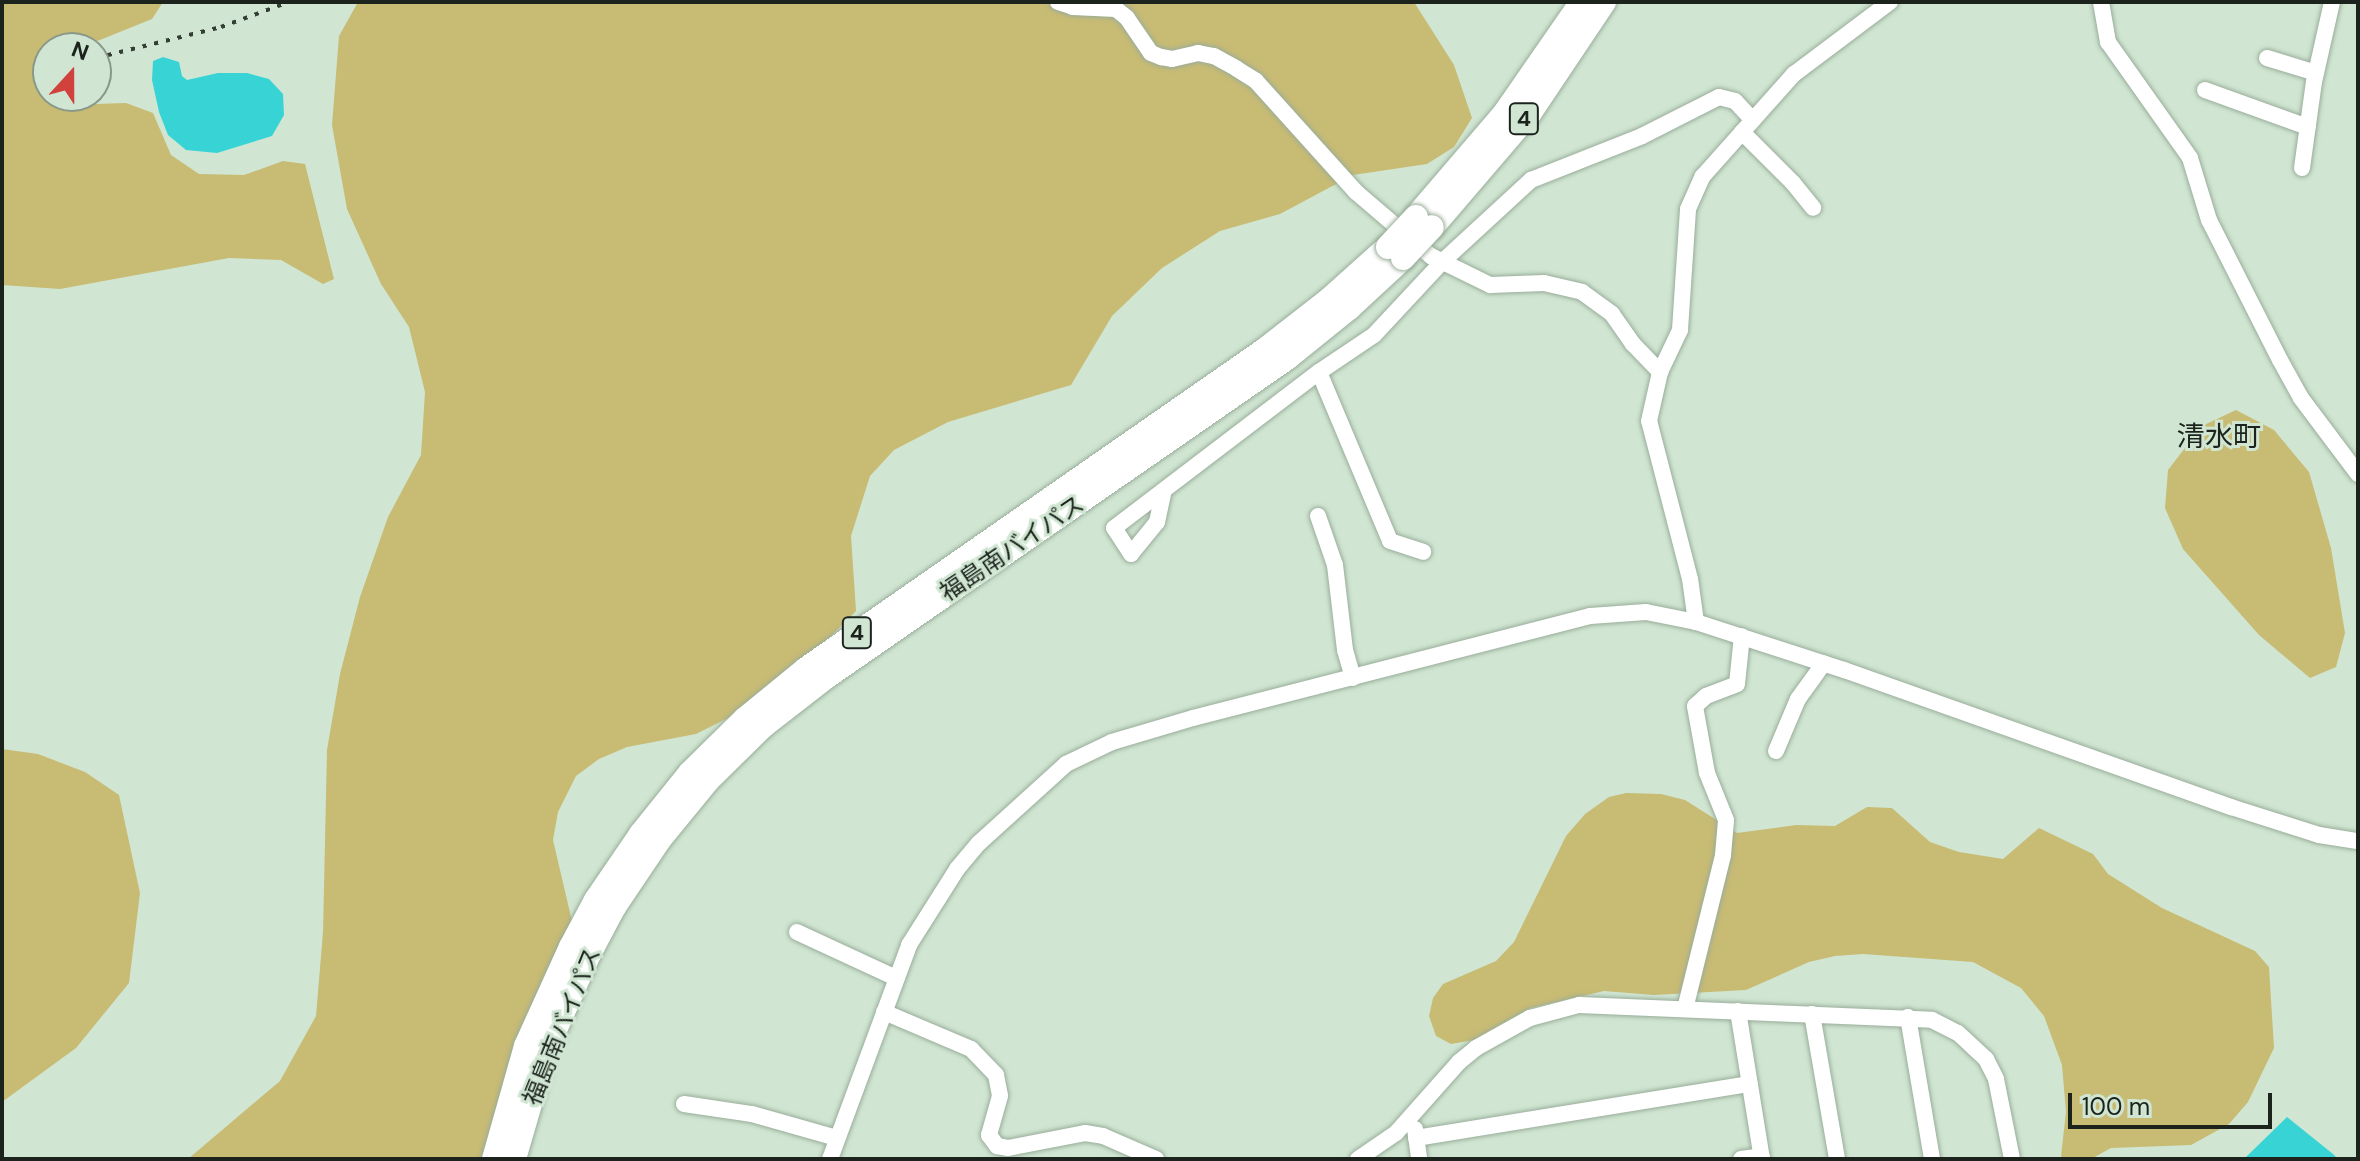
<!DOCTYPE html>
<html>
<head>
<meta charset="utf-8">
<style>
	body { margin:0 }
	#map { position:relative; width:2360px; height:1161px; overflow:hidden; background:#d0e6d2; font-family:"DM Sans","Noto Sans JP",sans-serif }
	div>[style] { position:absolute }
	.green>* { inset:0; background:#c8bb74 }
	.water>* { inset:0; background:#38d4d5 }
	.roads { filter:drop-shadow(0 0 2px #99ad9a) drop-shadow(0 0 2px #99ad9a) }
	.minor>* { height:16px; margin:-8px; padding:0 8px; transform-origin:8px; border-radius:8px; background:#fff }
	.highway>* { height:24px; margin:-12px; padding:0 12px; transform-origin:12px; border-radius:12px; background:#fff }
	.rail>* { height:4px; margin-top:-2px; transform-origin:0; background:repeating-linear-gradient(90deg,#343e35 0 4px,transparent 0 12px) }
	.bridges { filter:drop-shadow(0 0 2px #99ad9a) drop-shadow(0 0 2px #99ad9a) }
	.highway-bridge>* { height:24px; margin:-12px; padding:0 12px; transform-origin:12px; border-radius:12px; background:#fff }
	span { translate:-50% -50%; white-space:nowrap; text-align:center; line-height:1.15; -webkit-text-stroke:6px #d0e6d2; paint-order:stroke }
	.shield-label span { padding:2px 6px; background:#d0e6d2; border:2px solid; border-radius:6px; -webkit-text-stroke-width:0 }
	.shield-label { font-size:22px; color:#1b231c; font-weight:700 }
	.street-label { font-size:24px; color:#1b231c }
	.quarter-label { font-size:28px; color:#1b231c }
	.frame { position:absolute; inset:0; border:4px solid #1b231c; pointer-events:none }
	.north { position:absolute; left:32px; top:32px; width:80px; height:80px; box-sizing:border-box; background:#d0e6d2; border:2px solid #889889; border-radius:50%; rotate:21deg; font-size:22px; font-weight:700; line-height:32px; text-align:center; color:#1b231c }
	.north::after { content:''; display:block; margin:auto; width:28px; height:36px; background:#d1423d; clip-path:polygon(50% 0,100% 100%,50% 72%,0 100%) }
	.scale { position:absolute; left:2068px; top:1093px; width:204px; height:36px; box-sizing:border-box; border:4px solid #1b231c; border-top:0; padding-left:10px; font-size:24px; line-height:28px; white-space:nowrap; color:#1b231c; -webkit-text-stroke:6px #d0e6d2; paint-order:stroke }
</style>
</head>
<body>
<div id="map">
	<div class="green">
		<i style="clip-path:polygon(2px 2px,163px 2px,152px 19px,80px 48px,48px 48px,48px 96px,70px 96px,95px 104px,126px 103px,153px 113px,171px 155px,199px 174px,244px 175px,283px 161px,305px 164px,334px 279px,323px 284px,281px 260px,229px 258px,60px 289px,2px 285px)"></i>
		<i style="clip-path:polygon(358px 2px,1414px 2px,1454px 65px,1472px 118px,1454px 147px,1427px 164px,1353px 175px,1280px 214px,1220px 231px,1162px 268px,1112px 316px,1071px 385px,948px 422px,894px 450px,870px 476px,851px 536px,856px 611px,772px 696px,696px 734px,627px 747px,599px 759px,576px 776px,558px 812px,553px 840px,575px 934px,487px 1159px,188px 1159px,280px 1081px,316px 1016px,323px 932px,327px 750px,340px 674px,360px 597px,388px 517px,421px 455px,425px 392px,409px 327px,381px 284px,347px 209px,332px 125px,339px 36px)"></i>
		<i style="clip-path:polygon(2236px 410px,2274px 430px,2309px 472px,2331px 548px,2345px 633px,2336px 667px,2310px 678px,2259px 635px,2183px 549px,2165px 508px,2168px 470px,2202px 426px)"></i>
		<i style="clip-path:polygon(2px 749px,38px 754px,85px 772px,119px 795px,140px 893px,129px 983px,76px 1048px,2px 1102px)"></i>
		<i style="clip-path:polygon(1626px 793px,1661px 794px,1685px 800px,1737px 833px,1796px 825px,1835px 826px,1867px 807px,1892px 808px,1930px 842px,1959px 852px,2003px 859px,2039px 828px,2093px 854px,2108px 874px,2162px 908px,2255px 951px,2269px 967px,2274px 1048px,2248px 1102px,2229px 1124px,2191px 1145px,2111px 1148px,2091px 1159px,2064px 1159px,2061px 1156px,2066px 1112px,2062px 1065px,2044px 1016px,2021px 988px,1973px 962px,1863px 954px,1835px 956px,1809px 962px,1746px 990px,1654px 995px,1604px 991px,1531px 1008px,1474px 1040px,1451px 1044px,1436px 1036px,1429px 1016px,1433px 998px,1443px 984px,1496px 961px,1514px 942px,1566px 836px,1585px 814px,1609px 797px)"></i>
	</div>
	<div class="water">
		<i style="clip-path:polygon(163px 57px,179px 62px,182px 76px,187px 80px,218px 73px,247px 73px,269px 79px,283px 94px,284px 115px,272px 136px,217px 153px,186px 150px,168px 135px,159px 112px,152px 80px,153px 61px)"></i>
		<i style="clip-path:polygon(2287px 1117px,2333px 1154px,2338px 1159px,2244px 1159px)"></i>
	</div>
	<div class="roads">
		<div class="minor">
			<i style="left:1058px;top:2px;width:16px;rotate:18deg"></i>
			<i style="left:1073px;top:7px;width:43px;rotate:2.7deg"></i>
			<i style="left:1116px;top:9px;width:14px;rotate:39deg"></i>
			<i style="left:1127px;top:18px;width:42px;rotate:55.6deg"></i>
			<i style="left:1151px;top:53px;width:11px;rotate:22deg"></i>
			<i style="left:1161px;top:57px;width:11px;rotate:10deg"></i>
			<i style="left:1172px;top:59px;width:27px;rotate:-13deg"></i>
			<i style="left:1198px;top:53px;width:16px;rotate:11deg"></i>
			<i style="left:1214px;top:56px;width:26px;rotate:29deg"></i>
			<i style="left:1237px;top:69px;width:22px;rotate:32deg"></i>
			<i style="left:1256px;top:81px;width:149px;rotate:48deg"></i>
			<i style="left:1356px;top:192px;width:99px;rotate:40.5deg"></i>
			<i style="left:1431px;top:256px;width:66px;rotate:26.2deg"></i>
			<i style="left:1490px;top:285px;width:54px;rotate:-2.1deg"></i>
			<i style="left:1544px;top:283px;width:39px;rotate:13deg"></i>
			<i style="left:1582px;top:292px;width:37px;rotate:36deg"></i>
			<i style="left:1612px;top:314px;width:37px;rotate:55deg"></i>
			<i style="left:1633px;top:344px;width:39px;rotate:46deg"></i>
			<i style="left:2101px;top:2px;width:41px;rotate:80.1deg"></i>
			<i style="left:2108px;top:42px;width:142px;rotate:54.7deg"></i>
			<i style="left:2190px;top:158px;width:65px;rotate:73deg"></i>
			<i style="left:2209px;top:220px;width:157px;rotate:63.1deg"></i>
			<i style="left:2280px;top:360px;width:43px;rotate:61.1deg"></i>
			<i style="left:2301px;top:398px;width:95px;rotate:53.1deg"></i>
			<i style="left:2267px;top:58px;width:51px;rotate:17deg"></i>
			<i style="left:2205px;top:90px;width:109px;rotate:19.8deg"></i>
			<i style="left:1742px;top:132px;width:72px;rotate:45deg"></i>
			<i style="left:1793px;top:183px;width:32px;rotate:51deg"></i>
			<i style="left:2302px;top:168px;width:87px;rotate:-82.1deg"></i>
			<i style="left:2314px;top:82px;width:82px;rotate:-77.3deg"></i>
			<i style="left:1319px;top:372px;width:183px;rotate:67.2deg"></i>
			<i style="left:1390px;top:541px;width:35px;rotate:18deg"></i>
			<i style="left:1163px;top:494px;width:29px;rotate:102deg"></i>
			<i style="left:1157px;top:522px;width:41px;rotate:129.1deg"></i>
			<i style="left:1131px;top:554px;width:31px;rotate:-123deg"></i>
			<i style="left:1114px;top:528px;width:258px;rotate:-37.3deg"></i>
			<i style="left:1319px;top:372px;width:66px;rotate:-33.9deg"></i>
			<i style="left:1374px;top:335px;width:100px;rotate:-47deg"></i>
			<i style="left:1442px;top:262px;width:121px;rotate:-42.7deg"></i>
			<i style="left:1531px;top:180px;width:119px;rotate:-21.6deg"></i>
			<i style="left:1642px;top:136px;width:86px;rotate:-26.9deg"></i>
			<i style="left:1719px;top:97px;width:16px;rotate:14deg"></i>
			<i style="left:1735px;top:101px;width:26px;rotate:47deg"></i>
			<i style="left:1318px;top:516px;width:52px;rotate:70.9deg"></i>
			<i style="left:1335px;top:565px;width:86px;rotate:83.3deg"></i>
			<i style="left:1345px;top:650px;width:29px;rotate:74deg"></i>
			<i style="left:1696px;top:622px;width:43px;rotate:-97.9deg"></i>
			<i style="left:1690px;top:579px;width:163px;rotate:-104.5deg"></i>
			<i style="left:1649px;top:421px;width:50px;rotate:-77.3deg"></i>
			<i style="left:1660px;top:372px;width:47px;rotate:-64.5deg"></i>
			<i style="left:1680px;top:330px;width:121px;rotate:-86.2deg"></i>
			<i style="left:1688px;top:209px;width:36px;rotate:-66deg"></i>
			<i style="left:1703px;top:176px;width:137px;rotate:-48.3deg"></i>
			<i style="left:1794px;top:74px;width:120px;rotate:-36.9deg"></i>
			<i style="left:1776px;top:751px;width:56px;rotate:-67.1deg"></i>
			<i style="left:1798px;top:699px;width:44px;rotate:-54.2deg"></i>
			<i style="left:797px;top:932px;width:109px;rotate:24.9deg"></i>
			<i style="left:1685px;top:1009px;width:159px;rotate:-76.1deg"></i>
			<i style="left:1723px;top:855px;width:35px;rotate:-85deg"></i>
			<i style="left:1726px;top:820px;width:51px;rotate:-112deg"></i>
			<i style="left:1707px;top:773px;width:68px;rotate:-100.2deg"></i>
			<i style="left:1695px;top:706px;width:15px;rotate:-42deg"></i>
			<i style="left:1706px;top:696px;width:33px;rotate:-21deg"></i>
			<i style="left:1737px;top:684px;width:48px;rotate:-84.1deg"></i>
			<i style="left:1738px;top:1011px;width:150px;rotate:80.8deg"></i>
			<i style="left:884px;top:1012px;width:95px;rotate:23deg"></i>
			<i style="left:971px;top:1049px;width:36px;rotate:46deg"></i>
			<i style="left:996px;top:1075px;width:21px;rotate:79deg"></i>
			<i style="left:1000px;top:1096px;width:41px;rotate:105.8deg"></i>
			<i style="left:989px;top:1135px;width:14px;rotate:54deg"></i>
			<i style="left:997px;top:1146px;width:11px;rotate:10deg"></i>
			<i style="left:1008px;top:1148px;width:78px;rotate:-11deg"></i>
			<i style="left:1085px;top:1133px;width:18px;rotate:9deg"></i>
			<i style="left:1103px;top:1136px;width:58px;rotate:23.5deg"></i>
			<i style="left:1812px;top:1014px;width:147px;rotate:80.2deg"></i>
			<i style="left:1908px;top:1017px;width:144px;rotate:80.4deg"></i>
			<i style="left:684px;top:1104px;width:69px;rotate:8.4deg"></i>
			<i style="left:752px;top:1114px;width:88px;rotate:15.8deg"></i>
			<i style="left:1415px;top:1129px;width:30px;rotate:82deg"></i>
			<i style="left:1416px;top:1138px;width:338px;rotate:-9.2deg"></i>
			<i style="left:830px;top:1159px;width:228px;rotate:-69.7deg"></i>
			<i style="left:909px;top:945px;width:90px;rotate:-57.7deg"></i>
			<i style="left:957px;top:869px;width:34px;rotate:-50deg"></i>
			<i style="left:979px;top:843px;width:118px;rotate:-42.2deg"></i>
			<i style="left:1066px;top:764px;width:51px;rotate:-25.6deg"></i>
			<i style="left:1112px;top:742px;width:84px;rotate:-16.5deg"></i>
			<i style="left:1193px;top:718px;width:410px;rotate:-14.4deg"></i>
			<i style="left:1590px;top:616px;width:56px;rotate:-4.1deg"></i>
			<i style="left:1646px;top:612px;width:51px;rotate:11.3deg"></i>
			<i style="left:1696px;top:622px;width:156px;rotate:18deg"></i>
			<i style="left:1844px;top:670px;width:411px;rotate:19.5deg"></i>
			<i style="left:2231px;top:807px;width:92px;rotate:17.7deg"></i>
			<i style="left:2319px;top:835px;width:39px;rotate:9deg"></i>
			<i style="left:1358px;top:1159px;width:46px;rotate:-34.4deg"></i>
			<i style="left:1396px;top:1133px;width:95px;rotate:-48.4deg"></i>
			<i style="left:1459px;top:1062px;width:22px;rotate:-39deg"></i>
			<i style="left:1476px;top:1048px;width:62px;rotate:-29.1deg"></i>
			<i style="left:1530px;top:1018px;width:51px;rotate:-14.9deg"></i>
			<i style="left:1579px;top:1005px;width:353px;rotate:2.4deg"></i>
			<i style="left:1932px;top:1020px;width:29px;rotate:27deg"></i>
			<i style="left:1958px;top:1033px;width:38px;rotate:43deg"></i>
			<i style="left:1986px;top:1059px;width:22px;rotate:63deg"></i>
			<i style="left:1996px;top:1079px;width:82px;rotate:78.7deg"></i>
			<i style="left:1741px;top:1159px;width:21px;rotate:-8deg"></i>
		</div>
		<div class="highway">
			<i style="left:1416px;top:217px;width:137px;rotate:-49.4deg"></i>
			<i style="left:1505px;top:113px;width:135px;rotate:-55.3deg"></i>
			<i style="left:1432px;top:227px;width:149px;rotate:-49.4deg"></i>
			<i style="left:1529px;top:114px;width:135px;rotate:-56.2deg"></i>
			<i style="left:494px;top:1159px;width:117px;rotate:-74.2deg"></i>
			<i style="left:526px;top:1046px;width:109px;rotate:-65.6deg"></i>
			<i style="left:571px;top:947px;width:53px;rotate:-62deg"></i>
			<i style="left:596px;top:900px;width:80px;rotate:-55.7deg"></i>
			<i style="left:641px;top:834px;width:78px;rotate:-51.2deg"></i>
			<i style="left:690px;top:773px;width:77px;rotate:-44.5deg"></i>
			<i style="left:745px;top:719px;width:79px;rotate:-39.3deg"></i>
			<i style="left:806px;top:669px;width:560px;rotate:-34.82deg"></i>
			<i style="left:1266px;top:349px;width:81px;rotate:-38deg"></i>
			<i style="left:1330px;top:299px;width:78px;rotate:-41.9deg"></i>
			<i style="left:514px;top:1159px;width:111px;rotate:-73.8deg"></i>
			<i style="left:545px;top:1052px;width:107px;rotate:-65.8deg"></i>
			<i style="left:589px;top:954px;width:53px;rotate:-62deg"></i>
			<i style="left:614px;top:907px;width:81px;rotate:-56.1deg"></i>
			<i style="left:659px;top:840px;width:77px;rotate:-50.8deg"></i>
			<i style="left:708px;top:780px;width:77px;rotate:-44.5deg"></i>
			<i style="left:763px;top:726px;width:80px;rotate:-37.9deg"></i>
			<i style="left:826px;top:677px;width:561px;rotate:-34.68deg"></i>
			<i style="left:1287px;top:358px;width:80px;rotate:-38.9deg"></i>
			<i style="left:1349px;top:308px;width:74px;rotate:-42.8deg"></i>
		</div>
	</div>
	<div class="rail">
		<i style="left:96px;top:58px;width:129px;rotate:-13.9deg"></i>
		<i style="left:221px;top:27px;width:72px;rotate:-20.2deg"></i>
		<i style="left:40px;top:66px;width:8px;rotate:-7deg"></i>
	</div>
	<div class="bridges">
		<div class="highway-bridge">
			<i style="left:1388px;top:247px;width:41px;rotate:-47deg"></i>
			<i style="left:1403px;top:258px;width:42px;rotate:-46.9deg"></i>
		</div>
	</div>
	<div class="shield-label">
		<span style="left:1524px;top:119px">4</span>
		<span style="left:857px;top:633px">4</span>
	</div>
	<div class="street-label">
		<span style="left:1012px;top:548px;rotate:-34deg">福島南バイパス</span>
		<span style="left:562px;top:1026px;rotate:-68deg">福島南バイパス</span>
	</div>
	<div class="quarter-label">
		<span style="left:2219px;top:437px">清水町</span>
	</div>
	<div class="frame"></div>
	<div class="north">N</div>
	<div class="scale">100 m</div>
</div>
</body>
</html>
